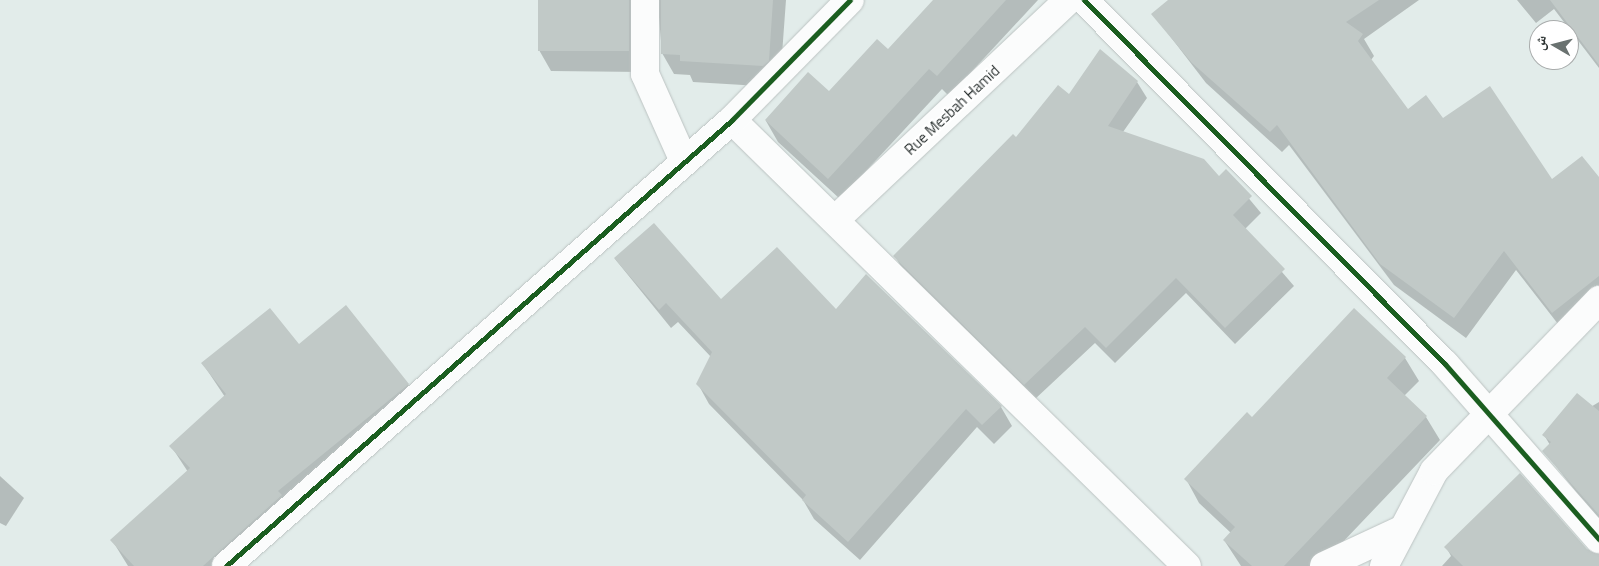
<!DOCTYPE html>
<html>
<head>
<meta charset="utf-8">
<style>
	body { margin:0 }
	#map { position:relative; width:1599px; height:566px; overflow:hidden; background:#e2ecea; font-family:"Titillium Web","Noto Naskh Arabic",sans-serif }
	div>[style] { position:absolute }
	.shadow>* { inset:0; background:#0003 }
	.building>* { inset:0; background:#c1c9c7 }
	.roads { filter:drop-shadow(0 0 1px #bcc3c2) drop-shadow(0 0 1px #bcc3c2) }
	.minor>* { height:28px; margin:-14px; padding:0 14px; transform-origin:14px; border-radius:14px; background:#fbfcfc }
	.primary>* { height:28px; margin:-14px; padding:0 14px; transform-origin:14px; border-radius:14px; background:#fbfcfc }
	.cycleway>* { height:5px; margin:-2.5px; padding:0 2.5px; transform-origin:2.5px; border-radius:2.5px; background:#1b5e20 }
	span { translate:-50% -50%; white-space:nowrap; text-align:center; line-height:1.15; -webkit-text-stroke:4.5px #fff; paint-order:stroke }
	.street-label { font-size:15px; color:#29302f }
	.north { position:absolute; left:1529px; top:20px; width:50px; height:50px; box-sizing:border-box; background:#fff; border:1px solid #a9acac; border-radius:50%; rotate:278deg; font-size:14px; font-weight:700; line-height:20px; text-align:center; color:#29302f }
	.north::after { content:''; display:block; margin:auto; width:18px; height:22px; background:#6a7270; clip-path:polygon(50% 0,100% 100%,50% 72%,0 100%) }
</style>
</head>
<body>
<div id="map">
	<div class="shadow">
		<i style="clip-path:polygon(539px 0,786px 0,780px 82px,775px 87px,693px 82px,690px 75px,674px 74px,662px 53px,658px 5px,641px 72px,551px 71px,539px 50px)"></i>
		<i style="clip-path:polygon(935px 0,1038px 0,949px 96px,942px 89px,840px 199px,778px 142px,766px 121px,829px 93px,888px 51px)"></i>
		<i style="clip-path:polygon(1170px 0,1419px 0,1364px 39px,1374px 56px,1371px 60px,1408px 111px,1443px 120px,1552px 181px,1599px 179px,1599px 306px,1565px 333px,1516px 270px,1466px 338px,1394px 285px,1289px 145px,1282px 152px,1206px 83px,1153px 14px)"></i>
		<i style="clip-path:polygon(1517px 0,1599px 0,1599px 68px,1554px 9px,1536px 23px)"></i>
		<i style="clip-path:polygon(1137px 82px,1147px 98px,1123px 132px,1219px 178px,1226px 171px,1261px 213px,1245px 229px,1294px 286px,1235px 344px,1186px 293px,1115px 363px,1095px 343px,1034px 400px,904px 272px,895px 256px,1016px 139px,1069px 96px)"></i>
		<i style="clip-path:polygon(615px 259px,721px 301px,836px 311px,1001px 407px,1012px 426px,994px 444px,977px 427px,860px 560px,814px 519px,803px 500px,709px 404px,698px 384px,711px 357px,678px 322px,671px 328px)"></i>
		<i style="clip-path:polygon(1354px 310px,1405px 358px,1419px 381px,1404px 396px,1426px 417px,1440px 440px,1320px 566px,1241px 566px,1224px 540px,1231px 533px,1199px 503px,1186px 479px,1252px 419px)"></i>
		<i style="clip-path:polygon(299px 346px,408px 384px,420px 405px,239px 566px,128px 566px,112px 540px,188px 472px,171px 446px,225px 397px,203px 364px)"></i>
		<i style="clip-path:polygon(1599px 402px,1599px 521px,1544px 451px,1550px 445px,1544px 435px)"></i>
		<i style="clip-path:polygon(0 476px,24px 498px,6px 526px,0 523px)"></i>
		<i style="clip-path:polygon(1446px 547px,1587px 550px,1599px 555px,1599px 566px,1442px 566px,1451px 556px)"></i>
	</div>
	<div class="building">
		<i style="clip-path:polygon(538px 0,629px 0,629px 51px,538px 51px)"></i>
		<i style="clip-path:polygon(661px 0,773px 0,769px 61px,763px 66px,680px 61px,680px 55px,661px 54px)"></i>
		<i style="clip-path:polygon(933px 0,1006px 0,937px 76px,929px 69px,828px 179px,765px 120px,808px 72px,829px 91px,877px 39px,888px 49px)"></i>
		<i style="clip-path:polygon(1168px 0,1379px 0,1346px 22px,1363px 34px,1358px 41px,1408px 109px,1426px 95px,1443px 118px,1490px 86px,1552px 179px,1582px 156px,1599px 177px,1599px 276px,1552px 313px,1504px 251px,1454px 318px,1380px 264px,1277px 125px,1270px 132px,1192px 63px,1151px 14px)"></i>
		<i style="clip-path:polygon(1550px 0,1599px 0,1599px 65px)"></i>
		<i style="clip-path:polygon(1100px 49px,1138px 81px,1108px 126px,1204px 159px,1219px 176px,1226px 169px,1252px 196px,1233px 215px,1285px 269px,1225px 328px,1176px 278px,1106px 348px,1085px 327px,1024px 385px,893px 256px,1013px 134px,1016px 137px,1058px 85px,1069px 94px)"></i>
		<i style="clip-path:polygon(654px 223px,721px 299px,777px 247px,836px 309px,866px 274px,1002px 406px,982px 425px,966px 409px,848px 542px,802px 500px,806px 495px,696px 384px,712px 352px,666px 303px,659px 310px,614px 258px)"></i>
		<i style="clip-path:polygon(346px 305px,409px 384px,278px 491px,282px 495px,203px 566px,134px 566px,110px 540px,190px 468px,169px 446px,226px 394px,201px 363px,270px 308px,299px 344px)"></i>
		<i style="clip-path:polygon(1354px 308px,1406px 357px,1387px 378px,1427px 416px,1284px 566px,1252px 566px,1223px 540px,1235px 527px,1184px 479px,1247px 412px,1252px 417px)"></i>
		<i style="clip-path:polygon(1577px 393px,1599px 411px,1599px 515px,1542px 451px,1551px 442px,1542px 435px)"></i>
		<i style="clip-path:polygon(1520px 473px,1587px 549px,1599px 554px,1599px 566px,1463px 566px,1444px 547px)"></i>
	</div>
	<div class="roads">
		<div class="minor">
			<i style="left:645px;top:0;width:74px;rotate:90deg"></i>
			<i style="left:645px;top:74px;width:95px;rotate:65.9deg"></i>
			<i style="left:1084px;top:0;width:513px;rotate:45.24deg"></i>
			<i style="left:1445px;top:364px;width:233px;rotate:48.7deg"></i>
			<i style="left:732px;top:120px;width:637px;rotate:44.43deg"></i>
			<i style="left:836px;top:219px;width:319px;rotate:-43.3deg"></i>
			<i style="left:226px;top:566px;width:675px;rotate:-41.39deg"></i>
			<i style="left:732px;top:120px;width:168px;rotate:-45.5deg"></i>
			<i style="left:1324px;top:566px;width:83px;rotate:-25deg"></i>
		</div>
		<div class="primary">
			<i style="left:1384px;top:566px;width:107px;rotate:-62.2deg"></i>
			<i style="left:1434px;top:471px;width:238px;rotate:-46deg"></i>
		</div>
	</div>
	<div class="cycleway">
		<i style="left:1084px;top:0;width:513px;rotate:45.24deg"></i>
		<i style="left:1445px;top:364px;width:233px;rotate:48.7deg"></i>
		<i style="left:226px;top:566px;width:675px;rotate:-41.39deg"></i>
		<i style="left:732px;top:120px;width:168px;rotate:-45.5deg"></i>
	</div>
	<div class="street-label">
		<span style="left:952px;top:110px;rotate:-43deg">Rue Mesbah Hamid</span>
	</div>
	<div class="north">ش</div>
</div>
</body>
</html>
